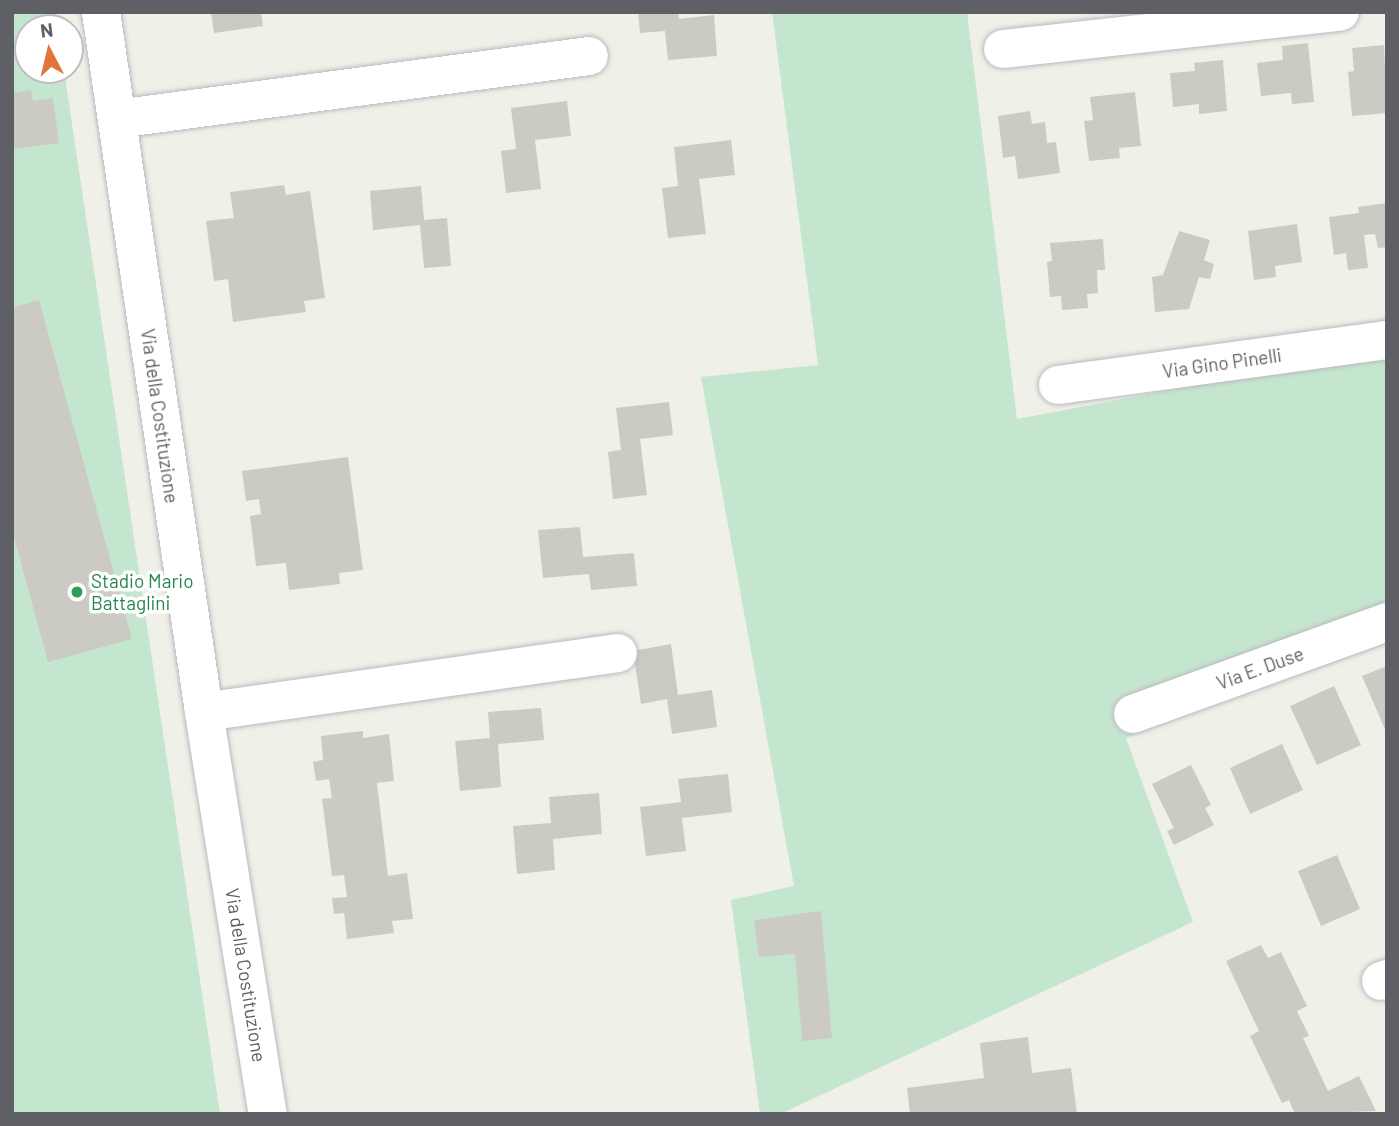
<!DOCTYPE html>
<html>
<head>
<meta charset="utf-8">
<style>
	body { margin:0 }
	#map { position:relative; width:1399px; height:1126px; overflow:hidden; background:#eff0e7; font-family:Barlow,sans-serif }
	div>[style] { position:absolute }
	.green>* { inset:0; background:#c5e6ce }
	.building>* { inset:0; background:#cbcbc3 }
	.roads { filter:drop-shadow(0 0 2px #b9bac0) drop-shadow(0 0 2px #b9bac0) }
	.minor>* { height:38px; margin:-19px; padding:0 19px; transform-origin:19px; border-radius:19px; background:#fff }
	.dots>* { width:19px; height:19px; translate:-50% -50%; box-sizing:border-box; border:4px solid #fff; border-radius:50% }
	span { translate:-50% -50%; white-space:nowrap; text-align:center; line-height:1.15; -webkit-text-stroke:7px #fff; paint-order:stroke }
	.street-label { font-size:19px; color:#5e6066 }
	.leisure-label { font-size:19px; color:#27864d }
	.left { translate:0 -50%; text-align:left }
	.frame { position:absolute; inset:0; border:14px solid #5e6066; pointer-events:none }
	.north { position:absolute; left:14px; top:14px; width:70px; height:70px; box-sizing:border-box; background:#fff; border:2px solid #bfbfc2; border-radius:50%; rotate:353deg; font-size:19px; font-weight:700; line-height:28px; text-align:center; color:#5e6066 }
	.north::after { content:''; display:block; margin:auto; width:24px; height:32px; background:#e1753c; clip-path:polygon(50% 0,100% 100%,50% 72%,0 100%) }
</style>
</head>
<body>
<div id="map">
	<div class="green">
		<i style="clip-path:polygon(12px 12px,56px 12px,58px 28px,28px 28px,28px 70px,64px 70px,220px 1114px,12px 1114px)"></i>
		<i style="clip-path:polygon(772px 12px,967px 12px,1017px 419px,1387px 349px,1387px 635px,1126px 738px,1193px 922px,780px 1114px,760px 1114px,731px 900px,794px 886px,701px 377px,818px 365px)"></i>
	</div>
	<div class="building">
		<i style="clip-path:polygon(211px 12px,261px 12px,263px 26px,214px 33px)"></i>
		<i style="clip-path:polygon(638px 12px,678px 12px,679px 19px,714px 15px,717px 56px,668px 60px,665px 31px,640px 33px)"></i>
		<i style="clip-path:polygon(1308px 43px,1314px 102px,1292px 104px,1291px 93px,1261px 96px,1257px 63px,1283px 60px,1282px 46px)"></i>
		<i style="clip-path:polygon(1384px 45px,1387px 113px,1352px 116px,1348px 72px,1354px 71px,1352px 48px)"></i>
		<i style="clip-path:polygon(1223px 60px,1227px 111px,1199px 114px,1199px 104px,1173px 107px,1170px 73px,1195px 71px,1194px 63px)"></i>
		<i style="clip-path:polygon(31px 90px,33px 101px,53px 98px,59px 143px,12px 149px,12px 93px)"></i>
		<i style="clip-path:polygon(1135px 92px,1141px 146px,1119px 148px,1120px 158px,1089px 161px,1084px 121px,1093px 120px,1090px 97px)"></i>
		<i style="clip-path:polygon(567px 101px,571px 136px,535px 140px,541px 189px,506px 193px,501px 151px,516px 149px,511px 108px)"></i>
		<i style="clip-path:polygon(1030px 111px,1032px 124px,1045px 122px,1047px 143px,1056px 142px,1060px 173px,1018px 179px,1015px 156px,1003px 158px,998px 116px)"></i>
		<i style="clip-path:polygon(731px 140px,735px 175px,699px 179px,706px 234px,668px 238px,662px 188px,678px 186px,674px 147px)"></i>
		<i style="clip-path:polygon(284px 185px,286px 195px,310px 191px,325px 298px,304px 301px,306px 312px,233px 322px,228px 279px,214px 281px,206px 221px,234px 218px,230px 192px)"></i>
		<i style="clip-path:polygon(421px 186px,424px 220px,447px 218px,451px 266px,424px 268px,420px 225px,373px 230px,370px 191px)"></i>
		<i style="clip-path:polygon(1387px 203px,1387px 247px,1378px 248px,1375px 234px,1364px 235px,1368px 268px,1348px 270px,1346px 253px,1334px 255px,1329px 217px,1359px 213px,1358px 207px)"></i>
		<i style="clip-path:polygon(1297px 224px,1302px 262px,1275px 266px,1276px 277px,1254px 280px,1248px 231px)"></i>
		<i style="clip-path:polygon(1179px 231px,1210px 240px,1204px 260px,1214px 264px,1210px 279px,1199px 277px,1189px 309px,1155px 312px,1152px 277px,1163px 275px)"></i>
		<i style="clip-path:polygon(1103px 239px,1105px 270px,1097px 270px,1098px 293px,1087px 294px,1088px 308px,1062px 310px,1061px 296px,1050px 297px,1047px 262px,1052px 261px,1050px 243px)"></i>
		<i style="clip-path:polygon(39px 300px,132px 639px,48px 662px,12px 530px,12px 308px)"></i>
		<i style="clip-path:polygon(669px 402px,673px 435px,640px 439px,647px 495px,613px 499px,608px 452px,621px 450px,616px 408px)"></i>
		<i style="clip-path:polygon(348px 457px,363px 570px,339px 573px,340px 584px,289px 590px,286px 563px,256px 566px,250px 516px,261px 514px,259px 499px,246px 501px,242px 471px)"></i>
		<i style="clip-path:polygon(580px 527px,583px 557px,634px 553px,637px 586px,591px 590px,589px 574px,543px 578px,538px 530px)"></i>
		<i style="clip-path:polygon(671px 644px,678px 695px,712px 690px,717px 727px,672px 734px,667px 699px,641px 704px,633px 651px)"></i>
		<i style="clip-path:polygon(1387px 666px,1387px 734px,1362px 676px)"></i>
		<i style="clip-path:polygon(1334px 686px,1361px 745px,1317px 765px,1290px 706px)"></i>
		<i style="clip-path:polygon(541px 708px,544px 740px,498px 744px,501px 787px,460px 791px,455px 741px,490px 738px,488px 712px)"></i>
		<i style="clip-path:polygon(363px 731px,363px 738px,389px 734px,394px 781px,377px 783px,388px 876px,407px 873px,413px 919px,392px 921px,394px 933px,347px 939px,344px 913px,334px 914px,332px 898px,347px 897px,344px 875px,332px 876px,322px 799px,332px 798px,329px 779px,316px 781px,313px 762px,323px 760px,321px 736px)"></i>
		<i style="clip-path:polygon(1282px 744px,1303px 790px,1250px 814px,1230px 768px)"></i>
		<i style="clip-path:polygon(1191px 765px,1211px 805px,1205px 808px,1214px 825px,1174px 845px,1167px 831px,1174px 828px,1152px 784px)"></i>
		<i style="clip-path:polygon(728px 774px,732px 812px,682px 818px,686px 851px,646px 856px,640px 807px,681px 802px,678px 779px)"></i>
		<i style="clip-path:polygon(599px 793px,602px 834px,553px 839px,555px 870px,517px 874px,513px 826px,551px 823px,549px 797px)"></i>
		<i style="clip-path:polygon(1337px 855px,1360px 909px,1321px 926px,1298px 871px)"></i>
		<i style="clip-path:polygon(821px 911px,832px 1038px,802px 1041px,795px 954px,759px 957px,754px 920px)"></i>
		<i style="clip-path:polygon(1261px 945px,1268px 958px,1281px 952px,1307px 1006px,1297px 1011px,1309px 1036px,1303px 1038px,1328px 1091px,1359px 1076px,1376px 1111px,1295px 1114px,1289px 1100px,1282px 1103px,1250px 1036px,1259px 1031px,1226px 961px)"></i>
		<i style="clip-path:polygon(1028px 1037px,1032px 1073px,1071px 1068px,1077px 1114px,910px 1114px,907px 1088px,984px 1078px,980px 1043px)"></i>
	</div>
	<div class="roads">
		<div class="minor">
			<i style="left:101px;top:12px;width:708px;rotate:81.63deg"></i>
			<i style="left:204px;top:712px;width:407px;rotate:81deg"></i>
			<i style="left:1003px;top:49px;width:339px;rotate:-6.3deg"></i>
			<i style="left:117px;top:119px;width:476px;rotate:-7.6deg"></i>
			<i style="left:1058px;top:385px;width:332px;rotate:-7.8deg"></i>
			<i style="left:204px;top:712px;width:418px;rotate:-8.1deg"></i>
			<i style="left:1133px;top:714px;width:270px;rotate:-19.9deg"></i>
			<i style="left:1381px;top:981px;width:6px;rotate:-18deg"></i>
		</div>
	</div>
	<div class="dots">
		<i style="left:77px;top:592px;background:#2e9e5b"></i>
	</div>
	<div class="street-label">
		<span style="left:1222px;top:363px;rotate:-8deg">Via Gino Pinelli</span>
		<span style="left:160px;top:416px;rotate:82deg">Via della Costituzione</span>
		<span style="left:1260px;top:668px;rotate:-20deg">Via E. Duse</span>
		<span style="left:246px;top:975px;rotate:81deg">Via della Costituzione</span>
	</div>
	<div class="leisure-label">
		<span class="left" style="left:91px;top:592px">Stadio Mario<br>Battaglini</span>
	</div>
	<div class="frame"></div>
	<div class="north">N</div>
</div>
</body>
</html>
